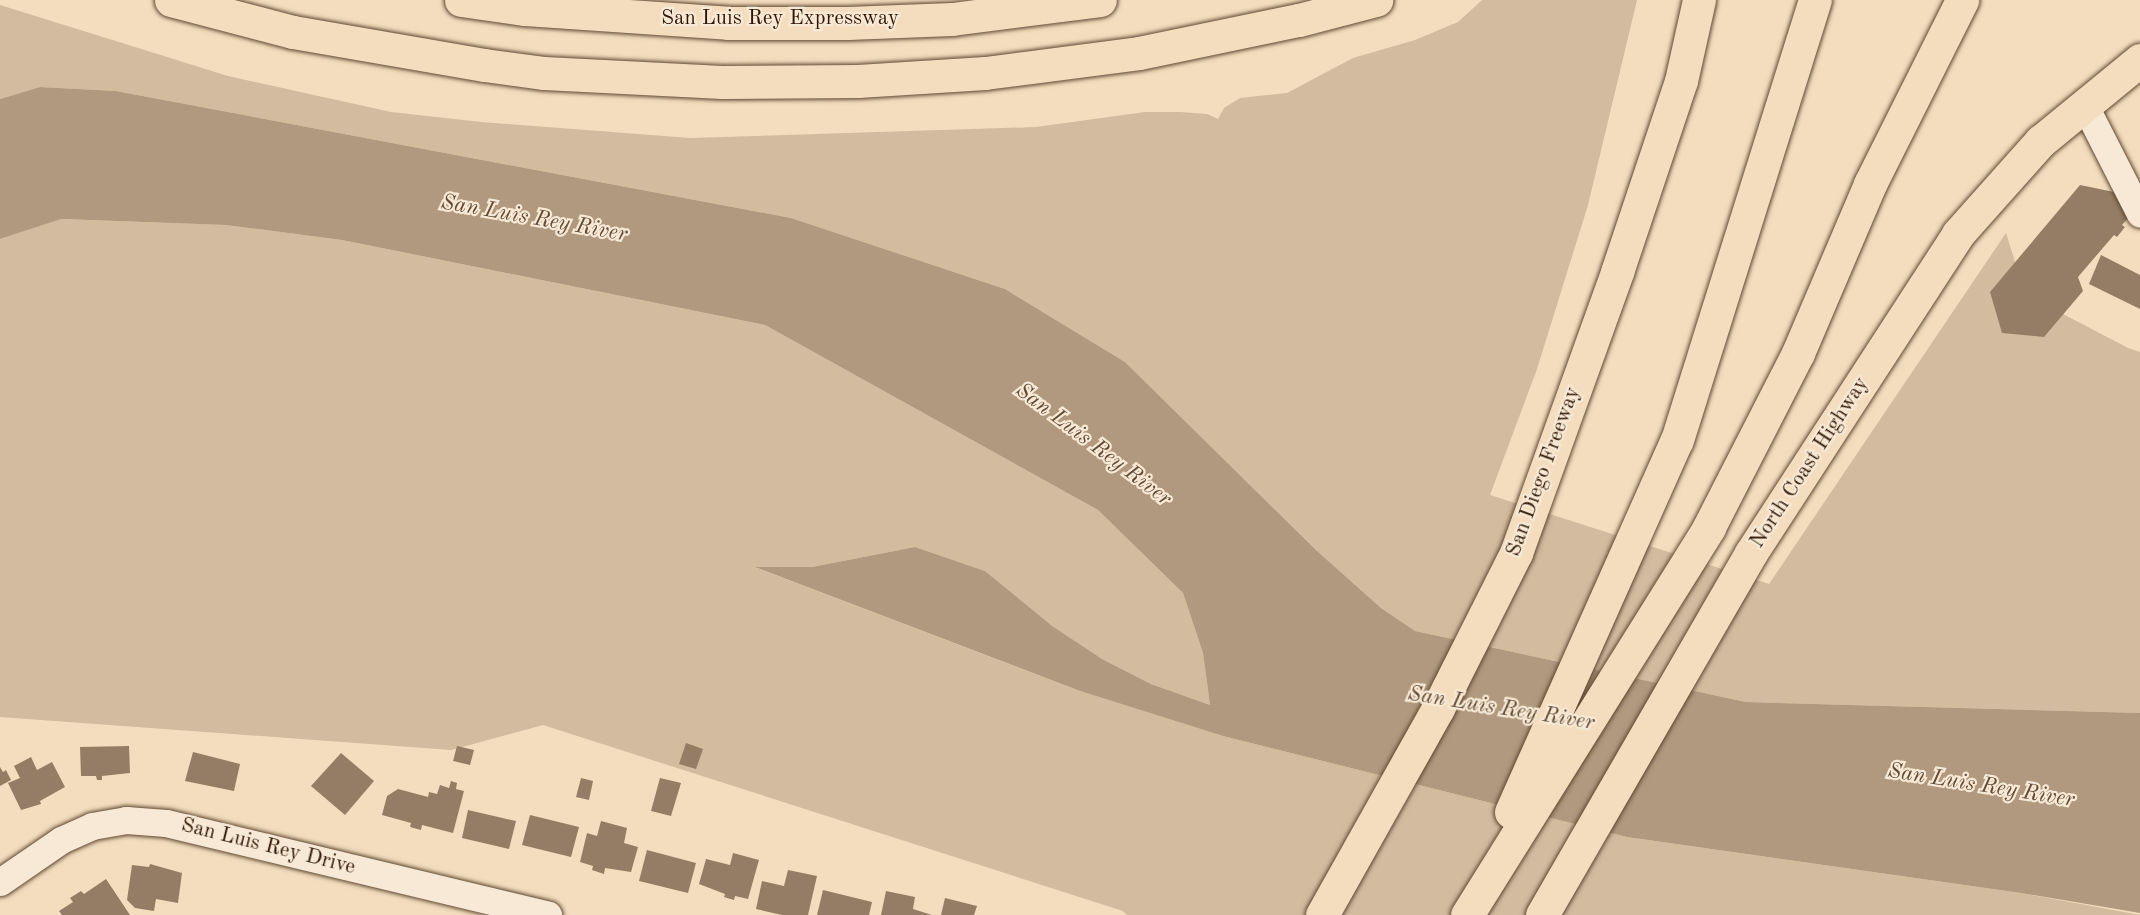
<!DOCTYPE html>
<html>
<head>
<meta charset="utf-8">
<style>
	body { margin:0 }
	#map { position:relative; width:2140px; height:915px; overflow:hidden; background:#f3ddbe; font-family:"Old Standard TT",serif }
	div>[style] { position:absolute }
	.green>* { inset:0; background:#d2bb9e }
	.water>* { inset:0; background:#b0997e }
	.building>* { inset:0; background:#947d64 }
	.roads { filter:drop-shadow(0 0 2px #5f4832) drop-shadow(0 0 2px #5f4832) }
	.minor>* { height:27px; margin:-13.5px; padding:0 13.5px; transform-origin:13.5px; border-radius:13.5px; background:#f7e9d5 }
	.major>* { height:33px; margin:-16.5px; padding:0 16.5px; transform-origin:16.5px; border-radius:16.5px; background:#f3ddbe }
	.highway>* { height:33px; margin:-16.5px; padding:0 16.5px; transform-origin:16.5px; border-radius:16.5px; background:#f3ddbe }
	span { translate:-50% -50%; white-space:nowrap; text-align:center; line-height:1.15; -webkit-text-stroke:4.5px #f7e9d5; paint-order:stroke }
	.street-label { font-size:21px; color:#2e1603 }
	.water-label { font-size:22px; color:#624a34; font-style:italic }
</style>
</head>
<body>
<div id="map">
	<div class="green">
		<i style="clip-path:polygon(1482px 0,1637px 0,1588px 205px,1537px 369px,1490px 495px,1769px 584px,2006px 233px,2025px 294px,2128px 348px,2140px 352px,2140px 713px,1746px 702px,1415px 631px,1381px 608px,1316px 550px,1125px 362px,1005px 289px,791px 218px,116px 91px,40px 87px,0 99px,0 5px,228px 76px,391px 112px,481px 122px,690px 138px,1036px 127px,1145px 112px,1180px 112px,1207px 114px,1218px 119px,1224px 108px,1240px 98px,1287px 93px,1353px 58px,1415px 40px,1458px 22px)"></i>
		<i style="clip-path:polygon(60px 219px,226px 225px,342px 240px,765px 325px,1098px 510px,1183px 593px,1203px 653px,1210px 705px,1151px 684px,1102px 659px,1052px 627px,985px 571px,915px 547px,812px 567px,757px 568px,1080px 691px,1223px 736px,1627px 837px,2021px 893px,2140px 915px,1127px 915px,1123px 911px,543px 725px,451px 750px,0 717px,0 239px)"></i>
	</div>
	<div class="water">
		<i style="clip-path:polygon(40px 87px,116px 91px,791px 218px,1005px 289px,1125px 362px,1316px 550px,1381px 608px,1415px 631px,1746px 702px,2140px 713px,2140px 913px,2021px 893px,1627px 837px,1223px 736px,1080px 691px,755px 567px,812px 567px,915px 547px,985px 571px,1052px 626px,1102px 659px,1151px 684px,1210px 705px,1203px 653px,1183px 593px,1098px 510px,765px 325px,342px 240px,226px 225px,61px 219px,0 239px,0 99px)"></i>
	</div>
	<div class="building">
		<i style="clip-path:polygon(2080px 185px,2119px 193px,2129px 217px,2122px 225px,2125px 227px,2117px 237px,2114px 235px,2078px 277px,2083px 291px,2044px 337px,2002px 333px,1990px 292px)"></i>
		<i style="clip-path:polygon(2101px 255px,2140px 275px,2140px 309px,2089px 284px)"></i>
		<i style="clip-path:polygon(686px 743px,703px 749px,696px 769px,679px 764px)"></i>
		<i style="clip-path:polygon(129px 746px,130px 773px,102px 776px,102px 780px,97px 780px,96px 776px,81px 776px,80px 747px)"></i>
		<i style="clip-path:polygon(457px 746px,474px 750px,470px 765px,453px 761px)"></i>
		<i style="clip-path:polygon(193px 752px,240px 764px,234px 791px,185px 781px)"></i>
		<i style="clip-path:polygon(341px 753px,374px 781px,345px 815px,311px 786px)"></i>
		<i style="clip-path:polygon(31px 757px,37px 770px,52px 762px,65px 787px,40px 801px,41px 804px,21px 810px,8px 783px,20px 778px,14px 766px)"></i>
		<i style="clip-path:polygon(0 767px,3px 772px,6px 770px,11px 780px,0 786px)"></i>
		<i style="clip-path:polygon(581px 778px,593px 781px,589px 800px,576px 797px)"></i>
		<i style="clip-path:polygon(660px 778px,681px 783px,671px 816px,651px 811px)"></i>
		<i style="clip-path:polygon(451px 781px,457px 783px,456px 789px,464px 791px,453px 833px,422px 825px,421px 830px,410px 827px,411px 823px,382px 815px,387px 796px,398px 789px,428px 797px,429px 792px,437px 794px,440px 785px,449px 788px)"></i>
		<i style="clip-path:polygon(468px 810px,516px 821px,509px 849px,462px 838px)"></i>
		<i style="clip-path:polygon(530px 815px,579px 827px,571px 857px,522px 845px)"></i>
		<i style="clip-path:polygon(601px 821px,627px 828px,624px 843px,638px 847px,631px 872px,605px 868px,604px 874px,592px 870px,593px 866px,580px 862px,587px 833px,597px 836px)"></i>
		<i style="clip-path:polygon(647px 850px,696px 863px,688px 893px,639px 881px)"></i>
		<i style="clip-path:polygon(733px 853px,759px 860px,748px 899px,735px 896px,734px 900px,724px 897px,725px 894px,699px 884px,706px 859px,730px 865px)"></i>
		<i style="clip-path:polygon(150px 864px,182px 873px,178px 903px,156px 899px,154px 911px,135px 908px,127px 900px,132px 865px,149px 867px)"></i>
		<i style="clip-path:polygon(788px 870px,817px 876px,808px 915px,782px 915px,756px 909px,762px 881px,784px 886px)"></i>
		<i style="clip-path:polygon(106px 879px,130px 915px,62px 915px,59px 911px,73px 902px,70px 898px,81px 891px,84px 894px)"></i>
		<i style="clip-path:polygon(823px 890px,872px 902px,869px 915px,817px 915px)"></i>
		<i style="clip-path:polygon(886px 891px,915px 897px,913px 909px,932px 915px,881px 915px)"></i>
		<i style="clip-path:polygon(945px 898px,977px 906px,974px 915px,941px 915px)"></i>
	</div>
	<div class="roads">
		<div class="minor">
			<i style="left:2084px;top:104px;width:123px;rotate:63deg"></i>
			<i style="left:0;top:882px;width:74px;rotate:-34.5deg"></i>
			<i style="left:61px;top:840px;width:34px;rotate:-24deg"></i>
			<i style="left:92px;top:826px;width:35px;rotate:-10deg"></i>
			<i style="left:126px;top:820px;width:40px;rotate:4.3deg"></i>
			<i style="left:166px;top:823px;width:393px;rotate:13.5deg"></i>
		</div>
		<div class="major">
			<i style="left:1542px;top:915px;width:418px;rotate:-60deg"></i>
			<i style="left:1751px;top:553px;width:380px;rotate:-57deg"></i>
			<i style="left:1958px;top:234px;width:125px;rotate:-48.3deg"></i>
			<i style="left:2041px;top:141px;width:128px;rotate:-39.3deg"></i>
		</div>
		<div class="highway">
			<i style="left:171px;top:0;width:126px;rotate:14.7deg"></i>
			<i style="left:293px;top:32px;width:194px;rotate:9.8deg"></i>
			<i style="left:484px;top:65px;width:61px;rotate:7.6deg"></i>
			<i style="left:544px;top:73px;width:178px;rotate:2.9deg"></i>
			<i style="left:722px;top:82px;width:136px;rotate:-0.4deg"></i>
			<i style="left:858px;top:81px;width:127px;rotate:-3.6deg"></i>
			<i style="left:985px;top:73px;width:155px;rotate:-7.4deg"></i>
			<i style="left:1139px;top:53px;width:163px;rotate:-11.7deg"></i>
			<i style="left:1299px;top:20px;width:80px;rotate:-14.6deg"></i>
			<i style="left:461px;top:0;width:65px;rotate:8deg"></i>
			<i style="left:525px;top:9px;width:203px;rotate:3.9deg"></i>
			<i style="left:728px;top:23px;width:119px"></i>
			<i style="left:847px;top:23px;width:105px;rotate:-2.2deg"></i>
			<i style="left:952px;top:19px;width:149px;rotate:-7.3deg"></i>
			<i style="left:1511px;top:812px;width:407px;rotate:-66deg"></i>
			<i style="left:1677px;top:440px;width:461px;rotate:-72.6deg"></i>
			<i style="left:1322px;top:915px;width:237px;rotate:-60.7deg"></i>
			<i style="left:1438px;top:708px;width:174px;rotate:-63.3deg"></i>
			<i style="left:1516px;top:553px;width:299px;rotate:-70.2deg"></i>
			<i style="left:1617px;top:272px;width:201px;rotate:-71.5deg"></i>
			<i style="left:1681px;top:81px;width:83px;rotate:-77.5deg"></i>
			<i style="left:1467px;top:915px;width:457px;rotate:-58deg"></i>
			<i style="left:1709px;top:527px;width:195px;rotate:-62.9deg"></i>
			<i style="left:1798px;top:353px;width:184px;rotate:-66.9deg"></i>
			<i style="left:1870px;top:184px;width:206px;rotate:-63.4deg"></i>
		</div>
	</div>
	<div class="street-label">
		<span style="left:780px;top:19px">San Luis Rey Expressway</span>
		<span style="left:1810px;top:463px;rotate:-57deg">North Coast Highway</span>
		<span style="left:1544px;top:472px;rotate:-70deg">San Diego Freeway</span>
		<span style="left:268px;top:847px;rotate:14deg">San Luis Rey Drive</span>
	</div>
	<div class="water-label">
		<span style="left:534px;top:219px;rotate:10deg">San Luis Rey River</span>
		<span style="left:1093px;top:445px;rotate:37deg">San Luis Rey River</span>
		<span style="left:1501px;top:709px;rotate:9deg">San Luis Rey River</span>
		<span style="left:1981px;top:786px;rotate:9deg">San Luis Rey River</span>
	</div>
</div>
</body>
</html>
